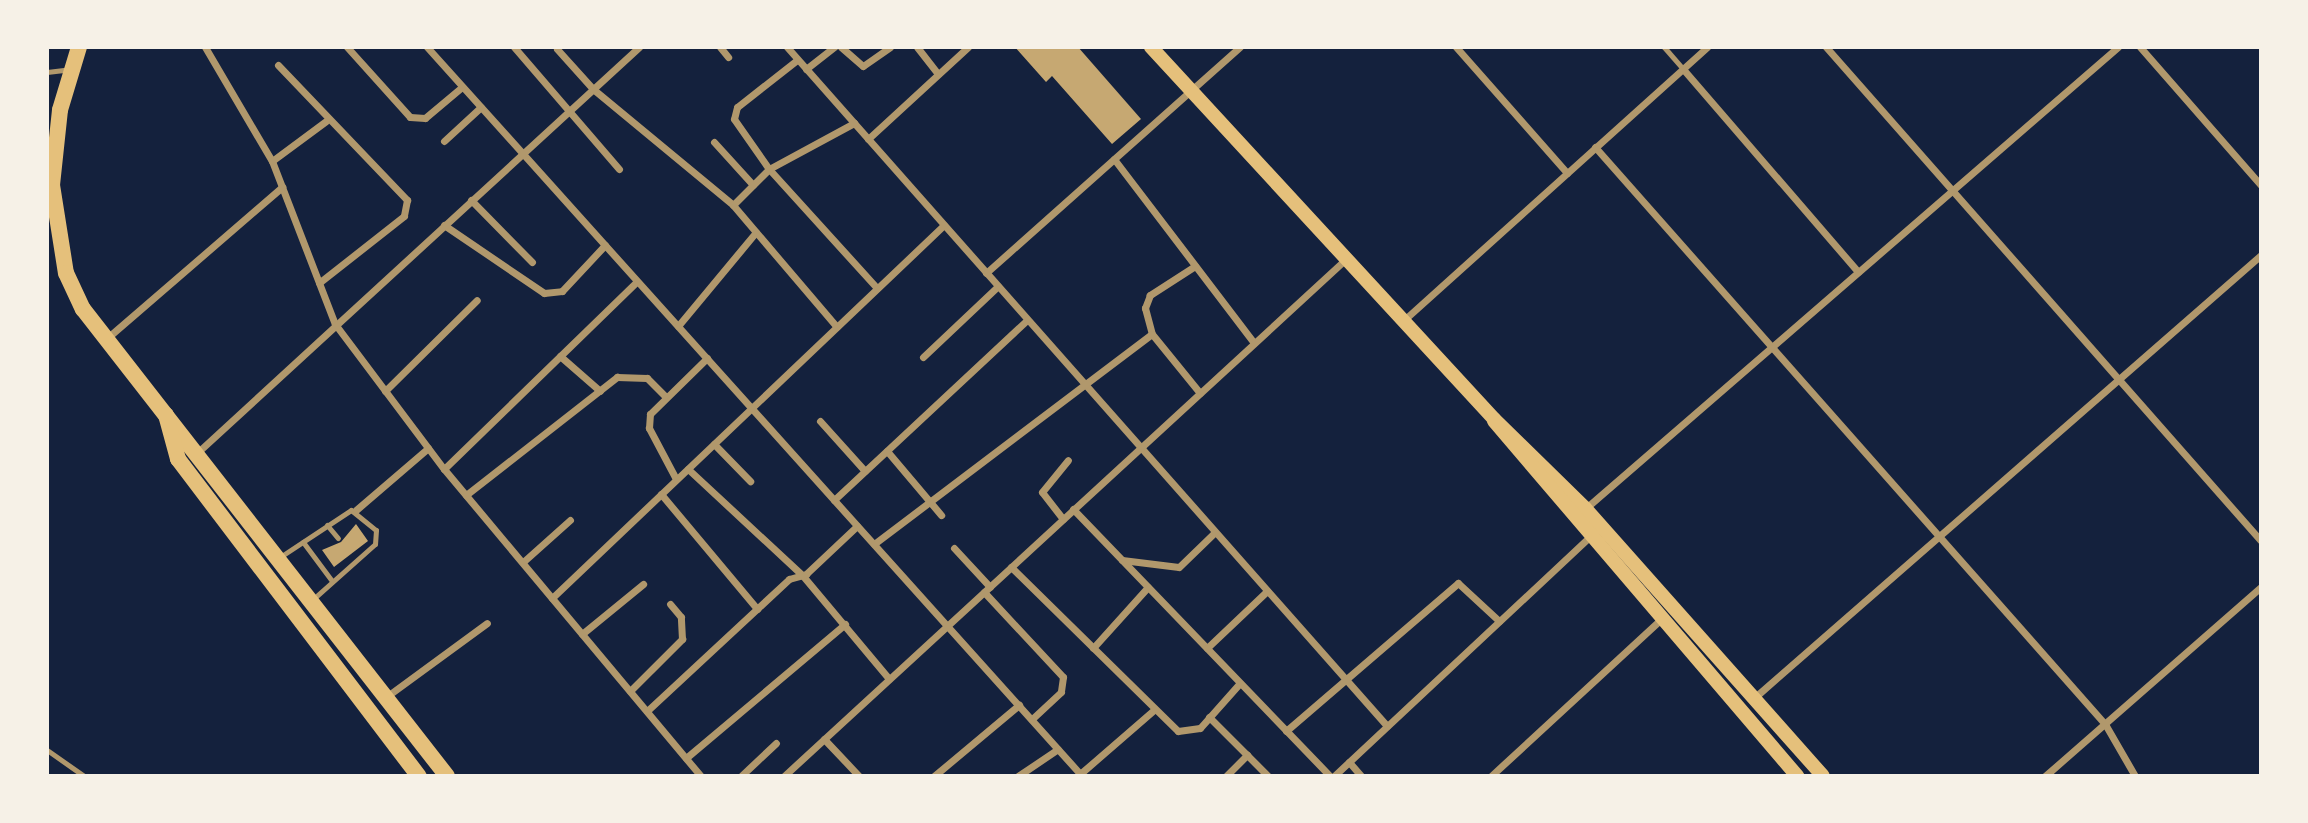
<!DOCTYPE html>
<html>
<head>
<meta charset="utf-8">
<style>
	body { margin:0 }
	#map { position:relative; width:2308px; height:823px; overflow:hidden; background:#14213d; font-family:Lora,serif }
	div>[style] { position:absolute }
	.building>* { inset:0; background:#c6a872 }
	.service>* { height:5px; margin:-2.5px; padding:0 2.5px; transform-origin:2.5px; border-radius:2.5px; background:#b1986c }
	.minor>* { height:7px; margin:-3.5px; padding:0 3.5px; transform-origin:3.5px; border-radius:3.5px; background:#b1986c }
	.secondary>* { height:14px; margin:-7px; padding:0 7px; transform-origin:7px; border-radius:7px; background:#e5c07b }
	.primary>* { height:16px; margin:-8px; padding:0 8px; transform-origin:8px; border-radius:8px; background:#e5c07b }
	span { translate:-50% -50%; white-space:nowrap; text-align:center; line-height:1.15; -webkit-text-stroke:7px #f6f1e7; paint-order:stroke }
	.frame { position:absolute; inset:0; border:49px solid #f6f1e7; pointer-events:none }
</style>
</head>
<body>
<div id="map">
	<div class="building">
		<i style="clip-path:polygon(1015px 47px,1078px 47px,1141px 119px,1112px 144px,1052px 76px,1046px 82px)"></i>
		<i style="clip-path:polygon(356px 524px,368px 541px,334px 567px,322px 550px,341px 542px)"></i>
	</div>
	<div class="service">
		<i style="left:1664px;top:47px;width:29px;rotate:49deg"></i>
		<i style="left:47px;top:72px;width:23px;rotate:-7deg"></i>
		<i style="left:327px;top:525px;width:17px;rotate:50deg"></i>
		<i style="left:303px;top:542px;width:49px;rotate:53.4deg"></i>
		<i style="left:280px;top:557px;width:85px;rotate:-33.5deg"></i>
		<i style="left:351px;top:510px;width:32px;rotate:39deg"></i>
		<i style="left:376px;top:530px;width:14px;rotate:94deg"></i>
		<i style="left:375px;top:544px;width:84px;rotate:138.4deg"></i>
		<i style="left:47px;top:750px;width:45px;rotate:35.1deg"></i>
	</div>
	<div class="minor">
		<i style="left:205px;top:47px;width:132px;rotate:59.6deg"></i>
		<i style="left:272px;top:161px;width:175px;rotate:68.9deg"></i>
		<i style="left:335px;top:324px;width:181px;rotate:53.1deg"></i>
		<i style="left:444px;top:469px;width:400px;rotate:50.1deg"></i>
		<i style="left:347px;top:47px;width:94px;rotate:48deg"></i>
		<i style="left:410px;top:117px;width:15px;rotate:4deg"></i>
		<i style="left:425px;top:118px;width:48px;rotate:-40deg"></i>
		<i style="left:427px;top:47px;width:980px;rotate:48.06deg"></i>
		<i style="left:514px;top:47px;width:161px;rotate:49.3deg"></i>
		<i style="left:720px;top:47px;width:13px;rotate:51deg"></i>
		<i style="left:787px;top:47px;width:906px;rotate:48.53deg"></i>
		<i style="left:841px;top:47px;width:29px;rotate:41deg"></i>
		<i style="left:863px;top:66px;width:33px;rotate:-35deg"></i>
		<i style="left:917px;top:47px;width:34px;rotate:52deg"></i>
		<i style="left:1456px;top:47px;width:168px;rotate:48.6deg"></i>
		<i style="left:1826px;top:47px;width:658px;rotate:48.63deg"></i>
		<i style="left:2140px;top:47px;width:184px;rotate:48.8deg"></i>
		<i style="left:557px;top:49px;width:54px;rotate:48deg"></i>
		<i style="left:593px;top:89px;width:182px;rotate:39.6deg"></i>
		<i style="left:733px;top:205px;width:160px;rotate:49.6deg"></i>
		<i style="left:797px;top:60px;width:76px;rotate:141.9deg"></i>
		<i style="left:737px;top:107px;width:12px;rotate:104deg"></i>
		<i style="left:734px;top:119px;width:61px;rotate:55deg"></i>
		<i style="left:769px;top:169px;width:161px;rotate:47.8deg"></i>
		<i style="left:278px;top:65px;width:187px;rotate:46.3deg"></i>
		<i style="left:407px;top:200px;width:16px;rotate:101deg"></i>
		<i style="left:404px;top:216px;width:108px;rotate:141.8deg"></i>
		<i style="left:806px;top:69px;width:36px;rotate:-38deg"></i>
		<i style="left:1683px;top:69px;width:268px;rotate:49.2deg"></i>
		<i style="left:868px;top:139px;width:136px;rotate:-42.6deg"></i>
		<i style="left:444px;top:141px;width:50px;rotate:-42.6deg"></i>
		<i style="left:714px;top:142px;width:58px;rotate:47.8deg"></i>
		<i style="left:1595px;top:147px;width:770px;rotate:48.53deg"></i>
		<i style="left:2105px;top:724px;width:60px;rotate:60deg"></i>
		<i style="left:1114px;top:159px;width:231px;rotate:52.7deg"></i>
		<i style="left:272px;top:161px;width:67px;rotate:-36.5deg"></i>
		<i style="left:471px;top:200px;width:87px;rotate:45.5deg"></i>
		<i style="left:733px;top:205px;width:51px;rotate:-45deg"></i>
		<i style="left:769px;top:169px;width:97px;rotate:-28.4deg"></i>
		<i style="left:444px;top:225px;width:121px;rotate:34.2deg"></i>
		<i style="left:544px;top:293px;width:18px;rotate:-6deg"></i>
		<i style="left:562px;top:291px;width:63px;rotate:-46.9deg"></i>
		<i style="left:1195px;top:266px;width:54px;rotate:147.2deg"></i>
		<i style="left:1150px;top:295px;width:14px;rotate:111deg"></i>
		<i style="left:1145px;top:308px;width:27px;rotate:75deg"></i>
		<i style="left:1152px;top:334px;width:76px;rotate:50.9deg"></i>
		<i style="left:986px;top:273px;width:340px;rotate:-41.7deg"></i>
		<i style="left:1404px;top:320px;width:408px;rotate:-42deg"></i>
		<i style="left:678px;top:326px;width:122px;rotate:-50.3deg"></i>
		<i style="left:106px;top:339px;width:233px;rotate:-40.8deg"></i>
		<i style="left:560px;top:356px;width:53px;rotate:41.2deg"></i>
		<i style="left:923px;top:357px;width:103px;rotate:-43.4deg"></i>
		<i style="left:385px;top:391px;width:129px;rotate:-44.7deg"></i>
		<i style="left:820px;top:421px;width:67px;rotate:48deg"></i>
		<i style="left:714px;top:444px;width:52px;rotate:45.8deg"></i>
		<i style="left:887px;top:451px;width:84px;rotate:49.8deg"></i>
		<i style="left:198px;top:452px;width:599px;rotate:-42.56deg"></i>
		<i style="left:444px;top:469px;width:269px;rotate:-44.2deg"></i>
		<i style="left:688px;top:469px;width:157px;rotate:42.9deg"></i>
		<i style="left:803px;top:576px;width:134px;rotate:50.1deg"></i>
		<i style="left:676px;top:479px;width:58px;rotate:-117.9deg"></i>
		<i style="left:649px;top:428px;width:14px;rotate:-86deg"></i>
		<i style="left:650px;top:414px;width:80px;rotate:-44.5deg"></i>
		<i style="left:661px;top:494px;width:150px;rotate:50.1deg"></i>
		<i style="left:466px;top:495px;width:192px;rotate:-38deg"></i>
		<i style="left:617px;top:377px;width:30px;rotate:2deg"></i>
		<i style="left:647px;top:378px;width:25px;rotate:45deg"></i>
		<i style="left:834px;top:500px;width:264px;rotate:-43deg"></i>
		<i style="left:1586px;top:508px;width:704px;rotate:-40.91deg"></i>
		<i style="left:1073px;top:509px;width:371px;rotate:46.1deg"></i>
		<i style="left:356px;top:510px;width:95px;rotate:-40.7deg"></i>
		<i style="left:1063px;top:519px;width:34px;rotate:-128deg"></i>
		<i style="left:1042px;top:492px;width:41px;rotate:-50.9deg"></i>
		<i style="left:874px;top:544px;width:348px;rotate:-37.1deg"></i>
		<i style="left:954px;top:548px;width:53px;rotate:47.3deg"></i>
		<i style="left:1122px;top:560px;width:57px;rotate:7deg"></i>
		<i style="left:1179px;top:567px;width:50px;rotate:-44.2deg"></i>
		<i style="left:523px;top:562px;width:63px;rotate:-41.8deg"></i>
		<i style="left:1011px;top:567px;width:234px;rotate:44.5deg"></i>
		<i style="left:1178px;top:731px;width:22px;rotate:-8deg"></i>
		<i style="left:1200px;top:728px;width:60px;rotate:-48.4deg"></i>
		<i style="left:984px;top:592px;width:116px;rotate:47.1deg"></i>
		<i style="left:1063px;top:677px;width:15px;rotate:98deg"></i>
		<i style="left:1061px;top:692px;width:40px;rotate:137deg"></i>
		<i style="left:552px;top:598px;width:541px;rotate:-43.58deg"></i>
		<i style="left:582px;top:634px;width:79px;rotate:-39.3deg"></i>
		<i style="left:1093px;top:648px;width:82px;rotate:-48deg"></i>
		<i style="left:1207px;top:648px;width:83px;rotate:-43.5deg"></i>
		<i style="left:630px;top:691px;width:74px;rotate:-45deg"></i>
		<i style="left:682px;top:639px;width:22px;rotate:-93deg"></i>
		<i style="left:681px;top:617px;width:17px;rotate:-130deg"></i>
		<i style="left:386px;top:697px;width:125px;rotate:-36.2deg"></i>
		<i style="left:1754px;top:698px;width:673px;rotate:-41.15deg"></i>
		<i style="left:647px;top:711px;width:194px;rotate:-42.9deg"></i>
		<i style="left:789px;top:579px;width:18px;rotate:-16deg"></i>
		<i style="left:806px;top:574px;width:70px;rotate:-43.3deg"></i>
		<i style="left:1209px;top:717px;width:83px;rotate:45deg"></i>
		<i style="left:1286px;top:731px;width:227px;rotate:-40.7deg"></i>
		<i style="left:1458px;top:583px;width:56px;rotate:42.8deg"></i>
		<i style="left:824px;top:739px;width:51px;rotate:46.6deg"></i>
		<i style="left:686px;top:758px;width:208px;rotate:-40.1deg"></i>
		<i style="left:1349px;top:762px;width:18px;rotate:49deg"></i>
		<i style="left:1080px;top:774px;width:99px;rotate:-40.9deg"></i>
		<i style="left:741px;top:776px;width:48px;rotate:-43.3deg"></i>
		<i style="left:784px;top:776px;width:765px;rotate:-42.62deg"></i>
		<i style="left:934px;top:776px;width:111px;rotate:-39.9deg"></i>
		<i style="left:1018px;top:776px;width:48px;rotate:-34deg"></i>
		<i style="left:1226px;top:776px;width:30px;rotate:-45deg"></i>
		<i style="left:1334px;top:776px;width:349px;rotate:-43.1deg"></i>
		<i style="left:1491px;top:776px;width:231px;rotate:-42.7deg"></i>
		<i style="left:2045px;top:776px;width:287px;rotate:-41.2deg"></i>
	</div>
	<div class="secondary">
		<i style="left:1151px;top:47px;width:506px;rotate:47.32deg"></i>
		<i style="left:1494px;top:419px;width:127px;rotate:44.4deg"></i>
		<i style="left:1585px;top:508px;width:358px;rotate:48.4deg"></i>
		<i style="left:1494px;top:421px;width:467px;rotate:49.5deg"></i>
	</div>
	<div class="primary">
		<i style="left:79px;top:47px;width:66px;rotate:106.8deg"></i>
		<i style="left:60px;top:110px;width:75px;rotate:96.1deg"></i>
		<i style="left:52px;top:185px;width:89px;rotate:81deg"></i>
		<i style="left:66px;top:273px;width:40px;rotate:65deg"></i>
		<i style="left:83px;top:309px;width:592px;rotate:52.07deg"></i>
		<i style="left:166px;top:415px;width:46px;rotate:74.7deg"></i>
		<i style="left:178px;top:459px;width:398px;rotate:52.8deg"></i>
	</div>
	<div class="frame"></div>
</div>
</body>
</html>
